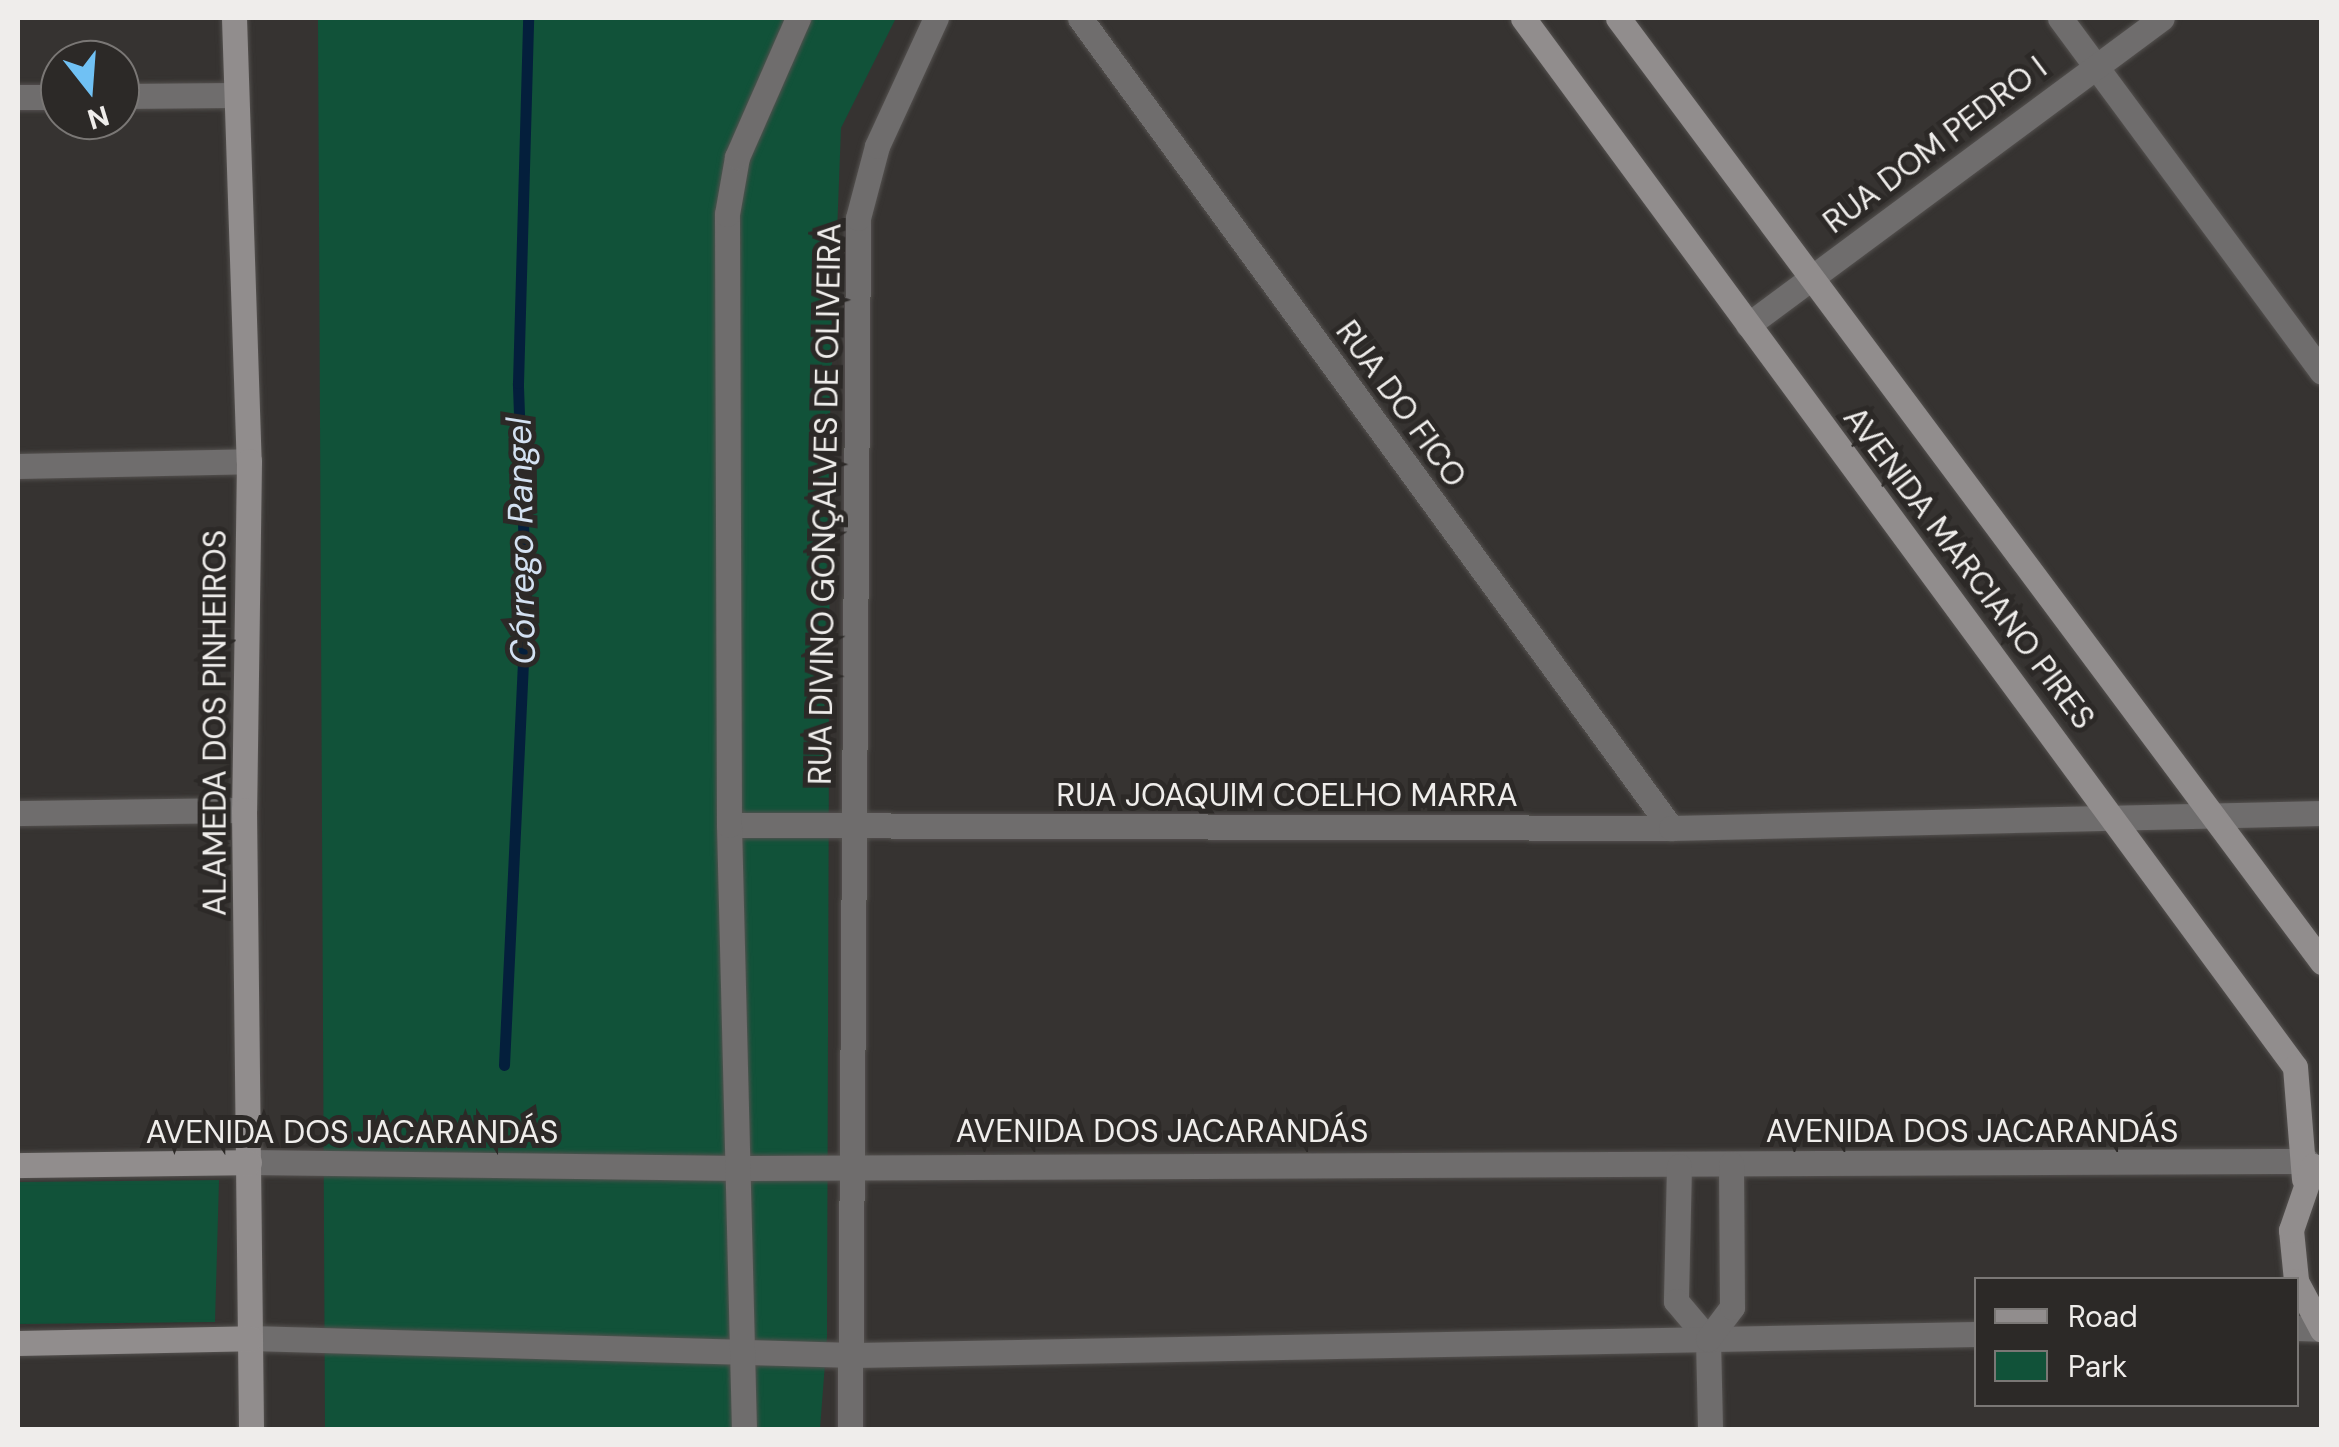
<!DOCTYPE html>
<html>
<head>
<meta charset="utf-8">
<style>
	body { margin:0 }
	#map { position:relative; width:2339px; height:1447px; overflow:hidden; background:#363331; font-family:"DM Sans",sans-serif }
	div>[style] { position:absolute }
	.green>* { inset:0; background:#115239 }
	.stream>* { height:11px; margin:-5.5px; padding:0 5.5px; transform-origin:5.5px; border-radius:5.5px; background:#041f3c }
	.roads { filter:drop-shadow(0 0 2px #54514f) drop-shadow(0 0 2px #54514f) }
	.street>* { height:25px; margin:-12.5px; padding:0 12.5px; transform-origin:12.5px; border-radius:12.5px; background:#6f6d6d }
	.secondary>* { height:25px; margin:-12.5px; padding:0 12.5px; transform-origin:12.5px; border-radius:12.5px; background:#918d8d }
	span { translate:-50% -50%; white-space:nowrap; text-align:center; line-height:1.15; -webkit-text-stroke:10px #2c2927; paint-order:stroke }
	.street-label { font-size:32px; color:#efedeb }
	.water-label { font-size:35px; color:#d3e1f2; font-style:italic }
	.frame { position:absolute; inset:0; border:20px solid #efedeb; pointer-events:none }
	.legend { position:absolute; left:1974px; top:1277px; width:325px; height:130px; box-sizing:border-box; background:#2c2927; border:2px solid #7a7775; margin:0; padding:12px 18px; list-style:none; font-size:30px; color:#efedeb }
	.legend li { display:flex; align-items:center; gap:20px; height:50px }
	.legend b { width:50px; border:2px solid #7a7775 }
	.north { position:absolute; left:40px; top:40px; width:100px; height:100px; box-sizing:border-box; background:#2c2927; border:2px solid #7a7775; border-radius:50%; rotate:163deg; font-size:28px; font-weight:700; line-height:40px; text-align:center; color:#efedeb }
	.north::after { content:''; display:block; margin:auto; width:35px; height:45px; background:#70c1f4; clip-path:polygon(50% 0,100% 100%,50% 72%,0 100%) }
</style>
</head>
<body>
<div id="map">
	<div class="green">
		<i style="clip-path:polygon(318px 18px,896px 18px,841px 128px,830px 417px,827px 1337px,820px 1429px,325px 1429px)"></i>
		<i style="clip-path:polygon(219px 1180px,215px 1322px,18px 1324px,18px 1182px)"></i>
	</div>
	<div class="stream">
		<i style="left:504px;top:1065px;width:461px;rotate:-87.3deg"></i>
		<i style="left:526px;top:605px;width:222px;rotate:-92.1deg"></i>
		<i style="left:518px;top:383px;width:365px;rotate:-88.4deg"></i>
	</div>
	<div class="roads">
		<div class="street">
			<i style="left:1080px;top:18px;width:1003px;rotate:53.88deg"></i>
			<i style="left:2060px;top:18px;width:440px;rotate:53.5deg"></i>
			<i style="left:120px;top:96px;width:114px;rotate:-0.5deg"></i>
			<i style="left:18px;top:97px;width:42px"></i>
			<i style="left:1748px;top:325px;width:515px;rotate:-36.56deg"></i>
			<i style="left:18px;top:466px;width:231px;rotate:-1.2deg"></i>
			<i style="left:18px;top:813px;width:226px;rotate:-0.8deg"></i>
			<i style="left:729px;top:825px;width:942px;rotate:0.18deg"></i>
			<i style="left:1671px;top:828px;width:651px;rotate:-1.32deg"></i>
			<i style="left:249px;top:1162px;width:491px;rotate:0.7deg"></i>
			<i style="left:740px;top:1168px;width:1567px;rotate:-0.26deg"></i>
			<i style="left:1679px;top:1166px;width:135px;rotate:91.3deg"></i>
			<i style="left:1676px;top:1301px;width:50px;rotate:49.9deg"></i>
			<i style="left:1708px;top:1339px;width:91px;rotate:88.7deg"></i>
			<i style="left:2296px;top:1328px;width:24px;rotate:2deg"></i>
			<i style="left:250px;top:1338px;width:605px;rotate:1.61deg"></i>
			<i style="left:855px;top:1355px;width:1121px;rotate:-1.07deg"></i>
			<i style="left:1708px;top:1339px;width:40px;rotate:-53deg"></i>
			<i style="left:1732px;top:1307px;width:143px;rotate:-90.4deg"></i>
			<i style="left:744px;top:1430px;width:605px;rotate:-91.42deg"></i>
			<i style="left:729px;top:825px;width:611px;rotate:-90.19deg"></i>
			<i style="left:727px;top:214px;width:58px;rotate:-80deg"></i>
			<i style="left:737px;top:157px;width:152px;rotate:-66.3deg"></i>
			<i style="left:850px;top:1430px;width:1212px;rotate:-89.62deg"></i>
			<i style="left:858px;top:218px;width:74px;rotate:-75.2deg"></i>
			<i style="left:877px;top:146px;width:141px;rotate:-65.3deg"></i>
		</div>
		<div class="secondary">
			<i style="left:234px;top:18px;width:443px;rotate:88.1deg"></i>
			<i style="left:249px;top:461px;width:349px;rotate:90.8deg"></i>
			<i style="left:244px;top:810px;width:620px;rotate:89.35deg"></i>
			<i style="left:1523px;top:18px;width:1302px;rotate:53.65deg"></i>
			<i style="left:2295px;top:1067px;width:112px;rotate:85.4deg"></i>
			<i style="left:1618px;top:18px;width:1178px;rotate:53.29deg"></i>
			<i style="left:18px;top:1165px;width:231px;rotate:-0.7deg"></i>
			<i style="left:2296px;top:1280px;width:50px;rotate:-95.7deg"></i>
			<i style="left:2291px;top:1230px;width:68px;rotate:-71deg"></i>
			<i style="left:2296px;top:1281px;width:55px;rotate:62deg"></i>
			<i style="left:18px;top:1343px;width:232px;rotate:-1.2deg"></i>
		</div>
	</div>
	<div class="street-label">
		<span style="left:1935px;top:145px;rotate:-37deg">RUA DOM PEDRO I</span>
		<span style="left:1401px;top:404px;rotate:54deg">RUA DO FICO</span>
		<span style="left:825px;top:504px;rotate:-89deg">RUA DIVINO GONÇALVES DE OLIVEIRA</span>
		<span style="left:1969px;top:568px;rotate:53deg">AVENIDA MARCIANO PIRES</span>
		<span style="left:215px;top:723px;rotate:-90deg">ALAMEDA DOS PINHEIROS</span>
		<span style="left:1287px;top:795px">RUA JOAQUIM COELHO MARRA</span>
		<span style="left:1162px;top:1131px">AVENIDA DOS JACARANDÁS</span>
		<span style="left:1972px;top:1131px">AVENIDA DOS JACARANDÁS</span>
		<span style="left:352px;top:1132px">AVENIDA DOS JACARANDÁS</span>
	</div>
	<div class="water-label">
		<span style="left:521px;top:541px;rotate:-91deg">Córrego Rangel</span>
	</div>
	<div class="frame"></div>
	<ul class="legend">
	<li><b style="height:12px;background:#918d8d"></b>Road</li>
	<li><b style="height:28px;background:#115239"></b>Park</li>
	</ul>
	<div class="north">N</div>
</div>
</body>
</html>
